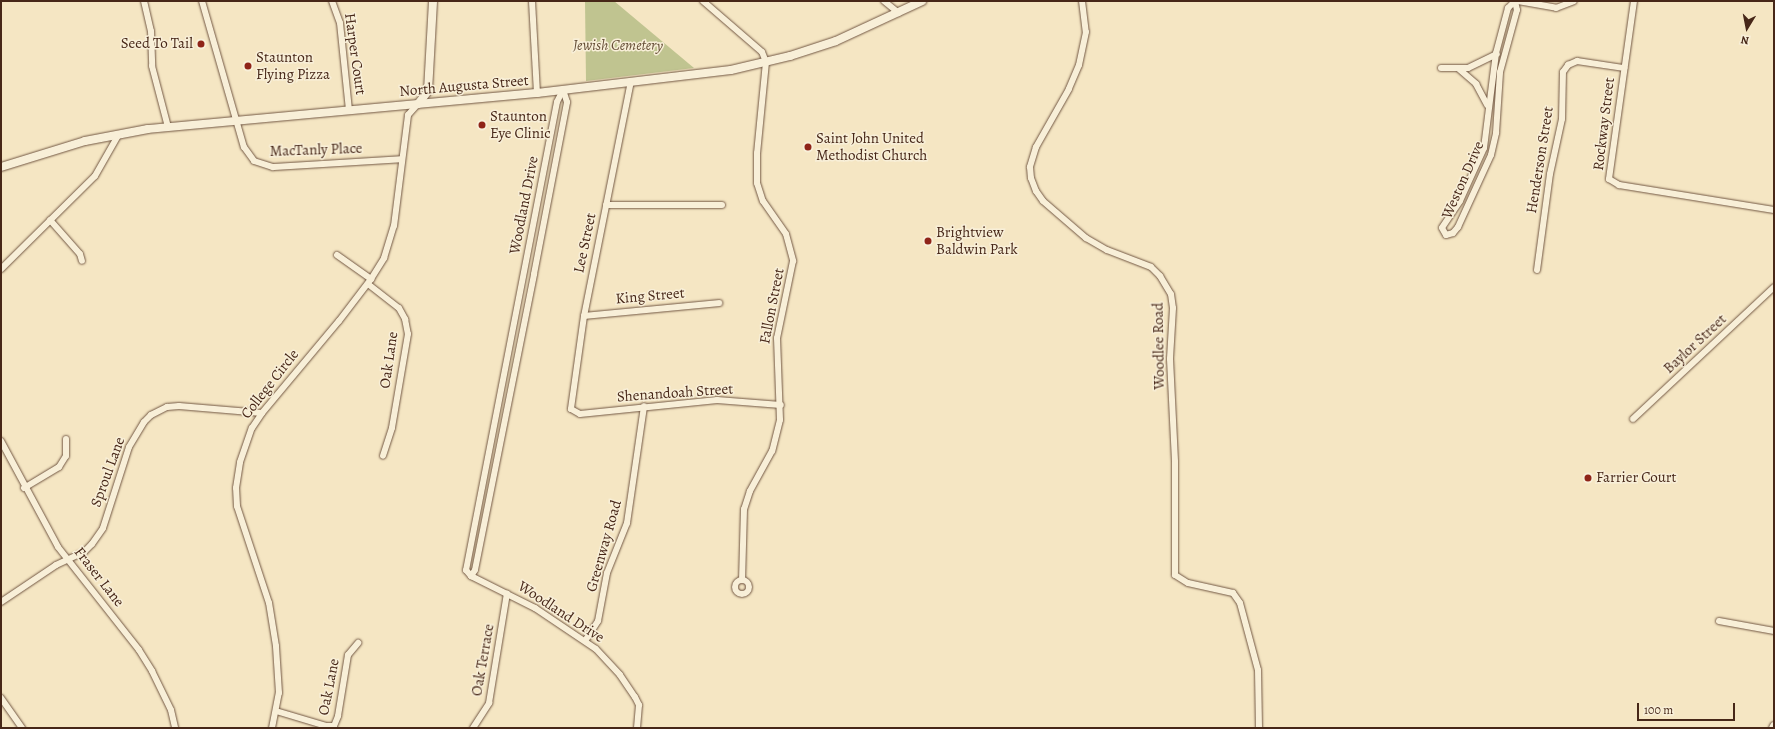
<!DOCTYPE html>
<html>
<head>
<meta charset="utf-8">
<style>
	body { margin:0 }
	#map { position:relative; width:1775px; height:729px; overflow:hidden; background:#f5e6c3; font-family:Alegreya,serif }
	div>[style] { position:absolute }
	.green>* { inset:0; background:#c0c490 }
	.roads { filter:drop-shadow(0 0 1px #725743) drop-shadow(0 0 1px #725743) }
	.street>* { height:6px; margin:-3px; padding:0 3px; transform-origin:3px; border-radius:3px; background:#f8efd8 }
	.street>.ring { margin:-3px; padding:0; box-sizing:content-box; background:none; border:6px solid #f8efd8; border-radius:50% }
	.secondary>* { height:8px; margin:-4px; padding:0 4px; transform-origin:4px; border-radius:4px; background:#f8efd8 }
	.dots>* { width:11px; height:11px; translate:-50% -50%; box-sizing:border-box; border:2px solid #f8efd8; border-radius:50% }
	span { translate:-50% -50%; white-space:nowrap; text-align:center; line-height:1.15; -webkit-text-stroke:3px #f8efd8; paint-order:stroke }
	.poi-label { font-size:15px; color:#472718 }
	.right { translate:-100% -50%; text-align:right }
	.left { translate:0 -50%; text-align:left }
	.park-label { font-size:15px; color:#654e36; font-style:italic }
	.street-label { font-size:15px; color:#472718 }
	.frame { position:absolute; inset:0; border:2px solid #472718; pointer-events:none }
	.north { position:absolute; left:1727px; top:8px; width:40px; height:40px; -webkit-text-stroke:3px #f8efd8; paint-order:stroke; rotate:190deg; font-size:11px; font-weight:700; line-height:16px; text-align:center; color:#472718 }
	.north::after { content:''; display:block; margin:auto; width:14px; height:18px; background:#472718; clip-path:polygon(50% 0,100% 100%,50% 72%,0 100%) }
	.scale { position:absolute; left:1637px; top:703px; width:98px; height:18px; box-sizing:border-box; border:2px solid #472718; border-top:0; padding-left:5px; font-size:12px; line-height:14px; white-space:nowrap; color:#472718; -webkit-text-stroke:3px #f8efd8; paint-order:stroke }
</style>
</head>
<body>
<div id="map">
	<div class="green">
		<i style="clip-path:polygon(585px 1px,614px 1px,694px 68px,586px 81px)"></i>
	</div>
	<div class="roads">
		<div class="street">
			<i style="left:144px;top:1px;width:31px;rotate:77deg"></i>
			<i style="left:151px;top:31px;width:35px;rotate:88deg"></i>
			<i style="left:152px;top:66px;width:63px;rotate:75.3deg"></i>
			<i style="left:202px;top:1px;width:152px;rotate:74deg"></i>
			<i style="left:244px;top:147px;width:17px;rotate:54deg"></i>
			<i style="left:254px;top:161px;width:20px;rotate:18deg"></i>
			<i style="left:273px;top:167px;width:129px;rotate:-3.5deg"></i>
			<i style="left:332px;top:1px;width:23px;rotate:70deg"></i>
			<i style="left:340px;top:23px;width:87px;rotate:84.1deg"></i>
			<i style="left:532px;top:1px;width:92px;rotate:86.9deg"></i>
			<i style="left:703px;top:1px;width:78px;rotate:40.8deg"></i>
			<i style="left:762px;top:52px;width:11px;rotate:68deg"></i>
			<i style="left:766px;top:62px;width:91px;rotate:95.6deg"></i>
			<i style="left:757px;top:153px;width:30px;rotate:90deg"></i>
			<i style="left:757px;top:183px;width:19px;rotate:72deg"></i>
			<i style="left:763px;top:201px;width:40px;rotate:55.1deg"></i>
			<i style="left:786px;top:234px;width:28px;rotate:75deg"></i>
			<i style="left:793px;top:261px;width:79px;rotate:101.7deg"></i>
			<i style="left:777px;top:338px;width:82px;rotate:87.9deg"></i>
			<i style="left:780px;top:420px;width:32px;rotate:104deg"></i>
			<i style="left:772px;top:451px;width:46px;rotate:118.8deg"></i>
			<i style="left:750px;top:491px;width:19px;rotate:108deg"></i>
			<i style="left:744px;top:509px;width:71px;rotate:91.6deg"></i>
			<i style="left:884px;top:1px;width:19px;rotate:39deg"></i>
			<i style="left:1082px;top:1px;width:31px;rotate:83deg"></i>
			<i style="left:1086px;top:32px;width:34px;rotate:102deg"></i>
			<i style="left:1079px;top:65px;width:26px;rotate:113deg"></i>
			<i style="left:1069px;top:89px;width:67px;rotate:119.6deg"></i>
			<i style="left:1036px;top:147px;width:21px;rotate:107deg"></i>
			<i style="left:1030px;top:167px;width:11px;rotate:85deg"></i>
			<i style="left:1031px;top:178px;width:14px;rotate:69deg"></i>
			<i style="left:1036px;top:191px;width:12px;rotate:55deg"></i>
			<i style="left:1043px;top:201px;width:57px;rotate:40.7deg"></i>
			<i style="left:1086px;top:238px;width:24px;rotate:30deg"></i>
			<i style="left:1107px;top:250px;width:47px;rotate:21.1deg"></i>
			<i style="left:1151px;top:267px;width:13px;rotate:45deg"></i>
			<i style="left:1160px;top:276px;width:21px;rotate:59deg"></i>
			<i style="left:1171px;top:294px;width:14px;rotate:82deg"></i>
			<i style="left:1173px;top:308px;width:51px;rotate:93.4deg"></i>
			<i style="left:1170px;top:359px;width:103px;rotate:87.2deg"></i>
			<i style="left:1175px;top:462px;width:113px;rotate:90deg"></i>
			<i style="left:1175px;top:575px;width:15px;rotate:32deg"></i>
			<i style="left:1188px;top:583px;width:46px;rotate:12.5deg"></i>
			<i style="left:1233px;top:593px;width:12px;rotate:55deg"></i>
			<i style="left:1240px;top:603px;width:69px;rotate:75deg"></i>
			<i style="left:1258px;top:670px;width:58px;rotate:89deg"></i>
			<i style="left:1515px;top:1px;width:10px;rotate:135deg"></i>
			<i style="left:1508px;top:8px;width:47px;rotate:104.9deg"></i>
			<i style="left:1496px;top:53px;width:96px;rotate:97.2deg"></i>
			<i style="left:1484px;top:148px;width:58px;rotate:114.4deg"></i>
			<i style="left:1460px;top:201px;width:32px;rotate:124deg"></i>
			<i style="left:1442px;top:228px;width:8px;rotate:60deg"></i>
			<i style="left:1446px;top:235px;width:7px;rotate:-16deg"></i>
			<i style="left:1453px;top:233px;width:8px;rotate:-50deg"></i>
			<i style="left:1458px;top:227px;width:79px;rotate:-65.4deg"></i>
			<i style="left:1491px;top:155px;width:23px;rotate:-77deg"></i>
			<i style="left:1496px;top:133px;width:61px;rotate:-86.2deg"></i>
			<i style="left:1500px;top:72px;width:64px;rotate:-74.7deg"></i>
			<i style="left:1517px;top:10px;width:9px;rotate:-103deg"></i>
			<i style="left:1518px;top:1px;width:39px;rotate:10deg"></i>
			<i style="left:1556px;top:8px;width:19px;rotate:-21deg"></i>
			<i style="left:1634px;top:1px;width:180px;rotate:98deg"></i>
			<i style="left:1609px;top:179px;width:12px;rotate:31deg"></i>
			<i style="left:1619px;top:185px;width:157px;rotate:9.2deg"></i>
			<i style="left:1441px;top:68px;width:27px"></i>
			<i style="left:1468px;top:68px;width:32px;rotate:-26deg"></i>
			<i style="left:1459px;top:69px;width:23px;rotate:41deg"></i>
			<i style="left:1476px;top:84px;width:24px;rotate:62deg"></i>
			<i style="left:631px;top:81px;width:240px;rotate:101.3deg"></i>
			<i style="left:584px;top:316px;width:94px;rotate:98deg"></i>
			<i style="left:571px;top:409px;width:10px;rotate:29deg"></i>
			<i style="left:580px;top:414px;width:138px;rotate:-5.8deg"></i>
			<i style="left:717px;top:400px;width:64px;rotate:4.5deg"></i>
			<i style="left:563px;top:90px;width:13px;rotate:117deg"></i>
			<i style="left:557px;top:102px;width:477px;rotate:101deg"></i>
			<i style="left:466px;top:570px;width:8px;rotate:50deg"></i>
			<i style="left:471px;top:576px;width:72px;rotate:26.6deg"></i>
			<i style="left:535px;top:608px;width:73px;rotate:33.9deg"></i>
			<i style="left:596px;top:649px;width:35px;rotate:47deg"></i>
			<i style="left:620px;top:675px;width:27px;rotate:56deg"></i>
			<i style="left:635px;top:697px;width:9px;rotate:63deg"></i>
			<i style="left:639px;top:705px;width:23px;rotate:95deg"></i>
			<i style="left:606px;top:205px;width:116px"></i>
			<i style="left:50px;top:220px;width:45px;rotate:48.6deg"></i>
			<i style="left:80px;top:254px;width:7px;rotate:74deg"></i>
			<i style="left:337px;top:255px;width:42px;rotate:35.2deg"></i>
			<i style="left:1px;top:269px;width:132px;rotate:-44.7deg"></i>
			<i style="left:95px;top:176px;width:48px;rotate:-60.3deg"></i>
			<i style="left:1537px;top:270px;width:97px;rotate:-82.3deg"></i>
			<i style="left:1550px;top:174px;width:56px;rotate:-77.7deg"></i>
			<i style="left:1562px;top:119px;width:47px;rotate:-88.8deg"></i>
			<i style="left:1563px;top:72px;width:9px;rotate:-54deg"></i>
			<i style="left:1568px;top:65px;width:10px;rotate:-24deg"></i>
			<i style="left:1577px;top:61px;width:48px;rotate:8.5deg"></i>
			<i style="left:368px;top:284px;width:39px;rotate:38deg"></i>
			<i style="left:399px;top:308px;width:13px;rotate:61deg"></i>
			<i style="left:405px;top:319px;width:15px;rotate:79deg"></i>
			<i style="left:408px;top:334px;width:95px;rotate:99.7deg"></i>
			<i style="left:392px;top:428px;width:29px;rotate:108deg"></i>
			<i style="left:584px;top:316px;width:136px;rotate:-5.5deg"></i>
			<i style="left:1633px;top:419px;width:193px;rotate:-43.1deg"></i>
			<i style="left:1px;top:441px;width:120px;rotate:61.7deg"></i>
			<i style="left:58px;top:547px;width:131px;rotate:51.8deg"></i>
			<i style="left:139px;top:650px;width:25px;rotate:58deg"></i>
			<i style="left:152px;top:671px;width:43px;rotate:64deg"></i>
			<i style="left:171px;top:710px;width:18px;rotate:77deg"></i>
			<i style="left:24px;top:488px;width:41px;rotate:-31deg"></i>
			<i style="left:59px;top:467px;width:13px;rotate:-58deg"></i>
			<i style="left:66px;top:456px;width:17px;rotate:-90deg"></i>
			<i style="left:471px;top:576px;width:7px;rotate:-56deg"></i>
			<i style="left:475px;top:570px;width:302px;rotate:-78.7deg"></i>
			<i style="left:534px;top:274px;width:175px;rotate:-79.1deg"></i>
			<i style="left:567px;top:102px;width:13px;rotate:-108deg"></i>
			<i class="ring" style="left:735px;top:580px;width:8px;height:8px"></i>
			<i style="left:1px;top:602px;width:66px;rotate:-33.9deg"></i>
			<i style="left:56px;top:565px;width:31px;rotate:-25deg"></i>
			<i style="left:84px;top:552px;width:11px;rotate:-45deg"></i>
			<i style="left:92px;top:544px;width:19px;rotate:-55deg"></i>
			<i style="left:103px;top:528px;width:85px;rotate:-72.2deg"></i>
			<i style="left:129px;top:447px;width:29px;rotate:-59deg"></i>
			<i style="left:144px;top:422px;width:10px;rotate:-45deg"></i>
			<i style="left:151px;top:415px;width:18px;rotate:-27deg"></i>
			<i style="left:167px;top:407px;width:12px;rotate:-5deg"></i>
			<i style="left:179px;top:406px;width:83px;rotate:4.8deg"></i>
			<i style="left:1719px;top:621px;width:56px;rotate:10.3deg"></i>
			<i style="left:585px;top:641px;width:24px;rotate:-57deg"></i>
			<i style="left:598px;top:621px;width:49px;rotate:-79.4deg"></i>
			<i style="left:607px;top:573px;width:54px;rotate:-68.2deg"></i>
			<i style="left:627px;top:523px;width:118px;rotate:-81.7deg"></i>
			<i style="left:1px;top:698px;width:37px;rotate:55deg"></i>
			<i style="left:276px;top:711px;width:52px;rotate:16.7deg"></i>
			<i style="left:326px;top:726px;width:8px"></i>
			<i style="left:334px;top:726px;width:11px;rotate:-68deg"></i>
			<i style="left:338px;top:716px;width:62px;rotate:-80.7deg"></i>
			<i style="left:348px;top:655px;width:16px;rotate:-50deg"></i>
			<i style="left:272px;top:728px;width:36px;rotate:-79deg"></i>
			<i style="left:279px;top:693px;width:47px;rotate:-93.7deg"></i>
			<i style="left:276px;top:646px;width:44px;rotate:-99.2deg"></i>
			<i style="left:269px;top:603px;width:102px;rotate:-108.3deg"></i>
			<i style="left:237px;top:506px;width:18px;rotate:-93deg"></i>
			<i style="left:236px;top:488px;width:26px;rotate:-81deg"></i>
			<i style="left:240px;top:462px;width:36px;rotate:-71deg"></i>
			<i style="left:252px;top:428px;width:18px;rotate:-56deg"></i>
			<i style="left:262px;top:413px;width:120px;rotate:-50.1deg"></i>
			<i style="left:339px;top:321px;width:53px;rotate:-52.7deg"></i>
			<i style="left:371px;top:279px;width:25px;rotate:-58deg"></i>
			<i style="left:384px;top:258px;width:34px;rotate:-73deg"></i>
			<i style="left:394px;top:226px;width:112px;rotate:-82.8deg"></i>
			<i style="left:408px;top:115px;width:15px;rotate:-48deg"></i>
			<i style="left:473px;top:728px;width:30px;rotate:-57deg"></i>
			<i style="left:489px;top:703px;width:111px;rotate:-80.7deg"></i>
		</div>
		<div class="secondary">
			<i style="left:418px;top:104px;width:16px;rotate:-52deg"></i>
			<i style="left:428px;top:91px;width:90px;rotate:-86.8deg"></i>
			<i style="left:1px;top:167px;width:88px;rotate:-17.2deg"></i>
			<i style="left:85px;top:141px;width:64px;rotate:-10.8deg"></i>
			<i style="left:148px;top:129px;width:391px;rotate:-5.3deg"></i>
			<i style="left:537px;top:93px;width:195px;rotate:-6.8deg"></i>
			<i style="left:731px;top:70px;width:61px;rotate:-13.3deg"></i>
			<i style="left:790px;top:56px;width:48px;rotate:-18.1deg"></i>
			<i style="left:836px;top:41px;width:95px;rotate:-24.9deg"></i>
			<i style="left:1773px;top:728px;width:2px;rotate:-63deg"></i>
		</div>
	</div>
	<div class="dots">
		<i style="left:201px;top:44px;background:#8f2418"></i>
		<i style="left:248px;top:66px;background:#8f2418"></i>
		<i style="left:482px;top:125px;background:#8f2418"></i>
		<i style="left:808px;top:147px;background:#8f2418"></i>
		<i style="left:928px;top:241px;background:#8f2418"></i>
		<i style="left:1588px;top:478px;background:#8f2418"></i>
	</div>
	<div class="poi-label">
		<span class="right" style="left:193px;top:44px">Seed To Tail</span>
		<span class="left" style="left:256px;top:66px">Staunton<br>Flying Pizza</span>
		<span class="left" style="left:490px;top:125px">Staunton<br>Eye Clinic</span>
		<span class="left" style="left:816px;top:147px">Saint John United<br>Methodist Church</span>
		<span class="left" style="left:936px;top:241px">Brightview<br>Baldwin Park</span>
		<span class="left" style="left:1596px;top:478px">Farrier Court</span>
	</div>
	<div class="park-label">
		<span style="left:618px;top:46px">Jewish Cemetery</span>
	</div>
	<div class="street-label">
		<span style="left:355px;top:54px;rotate:82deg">Harper Court</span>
		<span style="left:464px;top:86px;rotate:-5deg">North Augusta Street</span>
		<span style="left:1604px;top:124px;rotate:-83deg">Rockway Street</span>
		<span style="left:316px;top:150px;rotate:-2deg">MacTanly Place</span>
		<span style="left:1540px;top:160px;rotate:-81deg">Henderson Street</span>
		<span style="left:1463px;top:180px;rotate:-66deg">Weston Drive</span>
		<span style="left:524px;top:205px;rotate:-79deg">Woodland Drive</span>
		<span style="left:585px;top:243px;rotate:-78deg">Lee Street</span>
		<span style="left:650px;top:296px;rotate:-5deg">King Street</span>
		<span style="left:772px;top:306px;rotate:-79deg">Fallon Street</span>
		<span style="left:1695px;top:344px;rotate:-43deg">Baylor Street</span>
		<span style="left:1159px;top:346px;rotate:-91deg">Woodlee Road</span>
		<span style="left:389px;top:360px;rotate:-82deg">Oak Lane</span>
		<span style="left:270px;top:384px;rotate:-52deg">College Circle</span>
		<span style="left:675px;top:393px;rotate:-4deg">Shenandoah Street</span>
		<span style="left:108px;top:472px;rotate:-70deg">Sproul Lane</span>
		<span style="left:604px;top:546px;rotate:-74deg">Greenway Road</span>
		<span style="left:99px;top:577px;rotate:52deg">Fraser Lane</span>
		<span style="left:561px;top:612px;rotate:33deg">Woodland Drive</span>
		<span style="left:483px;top:660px;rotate:-80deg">Oak Terrace</span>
		<span style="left:329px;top:687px;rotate:-79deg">Oak Lane</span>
	</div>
	<div class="frame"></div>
	<div class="north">N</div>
	<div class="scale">100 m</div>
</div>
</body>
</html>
